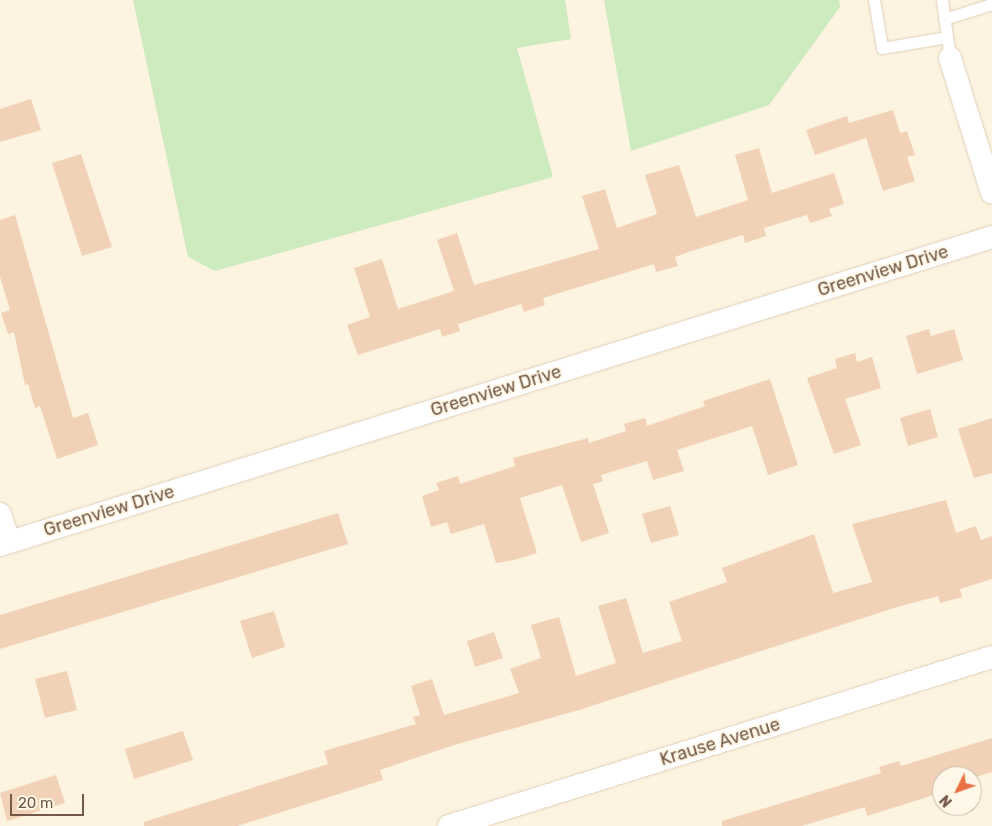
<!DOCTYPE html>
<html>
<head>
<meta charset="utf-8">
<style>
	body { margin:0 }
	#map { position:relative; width:992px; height:826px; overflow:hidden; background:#fcf3e0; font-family:Rubik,sans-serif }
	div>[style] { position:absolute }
	.green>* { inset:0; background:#ceeabf }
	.building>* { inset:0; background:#f2d2b7 }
	.roads { filter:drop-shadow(0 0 1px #e0cfbc) drop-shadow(0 0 1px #e0cfbc) }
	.lane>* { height:11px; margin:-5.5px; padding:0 5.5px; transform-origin:5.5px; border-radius:5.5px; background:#fff }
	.street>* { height:22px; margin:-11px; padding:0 11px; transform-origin:11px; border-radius:11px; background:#fff }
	span { translate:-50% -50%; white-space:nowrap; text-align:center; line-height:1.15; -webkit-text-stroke:4px #fff7e7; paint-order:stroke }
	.street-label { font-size:18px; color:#735947 }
	.north { position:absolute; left:932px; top:766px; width:50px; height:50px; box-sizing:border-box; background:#fff7e7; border:1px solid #c7b8a7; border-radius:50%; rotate:228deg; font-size:14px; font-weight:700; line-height:20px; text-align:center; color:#735947 }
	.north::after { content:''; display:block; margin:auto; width:18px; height:22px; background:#e97143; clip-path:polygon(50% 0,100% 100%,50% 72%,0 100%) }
	.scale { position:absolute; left:10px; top:794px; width:74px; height:22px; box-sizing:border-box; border:2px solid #735947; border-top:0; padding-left:6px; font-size:15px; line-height:18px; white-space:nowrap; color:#735947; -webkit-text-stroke:4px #fff7e7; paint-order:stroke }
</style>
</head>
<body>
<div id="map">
	<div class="green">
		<i style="clip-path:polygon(133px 0,565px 0,571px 39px,517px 48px,553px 177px,215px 271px,188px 257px)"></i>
		<i style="clip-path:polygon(604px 0,839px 0,840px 7px,769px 105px,631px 151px)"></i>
	</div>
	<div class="building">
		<i style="clip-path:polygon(31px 99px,41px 130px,0 142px,0 109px)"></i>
		<i style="clip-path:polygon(893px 110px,900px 133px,907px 131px,915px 155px,907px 157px,915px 181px,883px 191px,866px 138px,815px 155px,806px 130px,847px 116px,849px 123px)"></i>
		<i style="clip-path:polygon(759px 148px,772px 193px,834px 173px,844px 204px,829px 209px,832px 216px,810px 223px,807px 215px,764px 228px,766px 236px,745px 243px,743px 235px,688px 252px,675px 257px,678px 266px,656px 272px,654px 264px,543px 298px,545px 305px,524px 312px,521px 304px,458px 324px,460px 331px,442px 337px,440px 329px,358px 355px,347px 325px,370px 317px,354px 268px,382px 259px,398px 309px,454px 291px,437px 240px,457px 233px,474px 285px,599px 249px,582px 196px,605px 189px,617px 228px,657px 214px,645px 175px,679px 165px,696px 217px,748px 200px,735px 155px)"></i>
		<i style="clip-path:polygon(81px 154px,112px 247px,82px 256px,52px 163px)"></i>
		<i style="clip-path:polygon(15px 215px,73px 418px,88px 413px,98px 445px,57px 459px,40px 406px,35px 408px,28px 384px,25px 385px,14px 332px,8px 334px,1px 313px,10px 310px,0 277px,0 220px)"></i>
		<i style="clip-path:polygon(929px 329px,931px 336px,954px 329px,963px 360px,917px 374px,906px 336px)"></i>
		<i style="clip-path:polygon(855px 353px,857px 362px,872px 357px,881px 388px,845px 399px,861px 445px,834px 454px,807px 378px,837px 368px,835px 359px)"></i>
		<i style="clip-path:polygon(770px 379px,798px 465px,768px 475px,752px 426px,677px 450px,684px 471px,653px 480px,647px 461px,601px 475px,603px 481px,593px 484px,609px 533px,581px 542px,562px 485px,520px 498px,537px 553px,514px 560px,496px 563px,484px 524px,451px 534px,447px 522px,431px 527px,422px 496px,439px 490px,436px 483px,458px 476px,460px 484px,515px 466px,513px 458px,588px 438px,589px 443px,626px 431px,624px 424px,645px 418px,647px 426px,705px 406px,703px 401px)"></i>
		<i style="clip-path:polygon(930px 409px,938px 437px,908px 446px,900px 418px)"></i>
		<i style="clip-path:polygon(992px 418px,992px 473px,974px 478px,958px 429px)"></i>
		<i style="clip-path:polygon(946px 500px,956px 533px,976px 526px,981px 540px,992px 536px,992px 579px,960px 589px,962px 597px,940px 603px,938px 596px,894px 608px,579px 710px,454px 745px,380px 770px,383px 780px,237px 826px,144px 826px,144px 822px,328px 764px,324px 751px,416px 724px,413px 717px,420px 715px,411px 686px,432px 679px,444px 715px,519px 693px,510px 669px,541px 658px,531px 625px,559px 617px,576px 676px,616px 663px,598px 606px,626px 598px,643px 653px,682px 641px,669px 602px,727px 582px,722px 568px,814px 534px,833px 593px,872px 582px,852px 524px)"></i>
		<i style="clip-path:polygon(670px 506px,679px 535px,651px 543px,642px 514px)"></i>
		<i style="clip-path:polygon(338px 513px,348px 544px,0 649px,0 615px)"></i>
		<i style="clip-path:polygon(274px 611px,285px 647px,252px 658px,240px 621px)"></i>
		<i style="clip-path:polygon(494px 632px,503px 658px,475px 667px,467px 641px)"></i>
		<i style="clip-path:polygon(67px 671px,77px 710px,45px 718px,35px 679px)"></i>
		<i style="clip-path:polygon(183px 731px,193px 760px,134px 779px,125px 749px)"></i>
		<i style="clip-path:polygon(992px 738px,992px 772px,972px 778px,942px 776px,937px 794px,867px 816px,865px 807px,802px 826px,722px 826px,722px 821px,881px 773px,879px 767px,899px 761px,901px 766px)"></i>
		<i style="clip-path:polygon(56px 775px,65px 803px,7px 821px,0 793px)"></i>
	</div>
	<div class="roads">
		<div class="lane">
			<i style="left:874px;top:0;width:49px;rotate:80.5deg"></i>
			<i style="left:882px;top:48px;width:66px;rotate:-9.6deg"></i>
			<i style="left:942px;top:0;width:59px;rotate:82.1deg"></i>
			<i style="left:944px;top:19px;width:50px;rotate:-17.4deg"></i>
		</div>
		<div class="street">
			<i style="left:950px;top:58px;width:141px;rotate:72.7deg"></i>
			<i style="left:0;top:514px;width:29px;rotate:72deg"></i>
			<i style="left:0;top:545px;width:1039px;rotate:-17.25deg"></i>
			<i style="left:449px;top:826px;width:569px;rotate:-17.29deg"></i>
		</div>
	</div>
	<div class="street-label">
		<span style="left:883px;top:271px;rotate:-17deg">Greenview Drive</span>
		<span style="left:496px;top:391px;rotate:-17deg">Greenview Drive</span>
		<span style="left:109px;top:511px;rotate:-17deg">Greenview Drive</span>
		<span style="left:720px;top:742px;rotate:-17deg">Krause Avenue</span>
	</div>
	<div class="north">N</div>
	<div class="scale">20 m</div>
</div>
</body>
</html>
